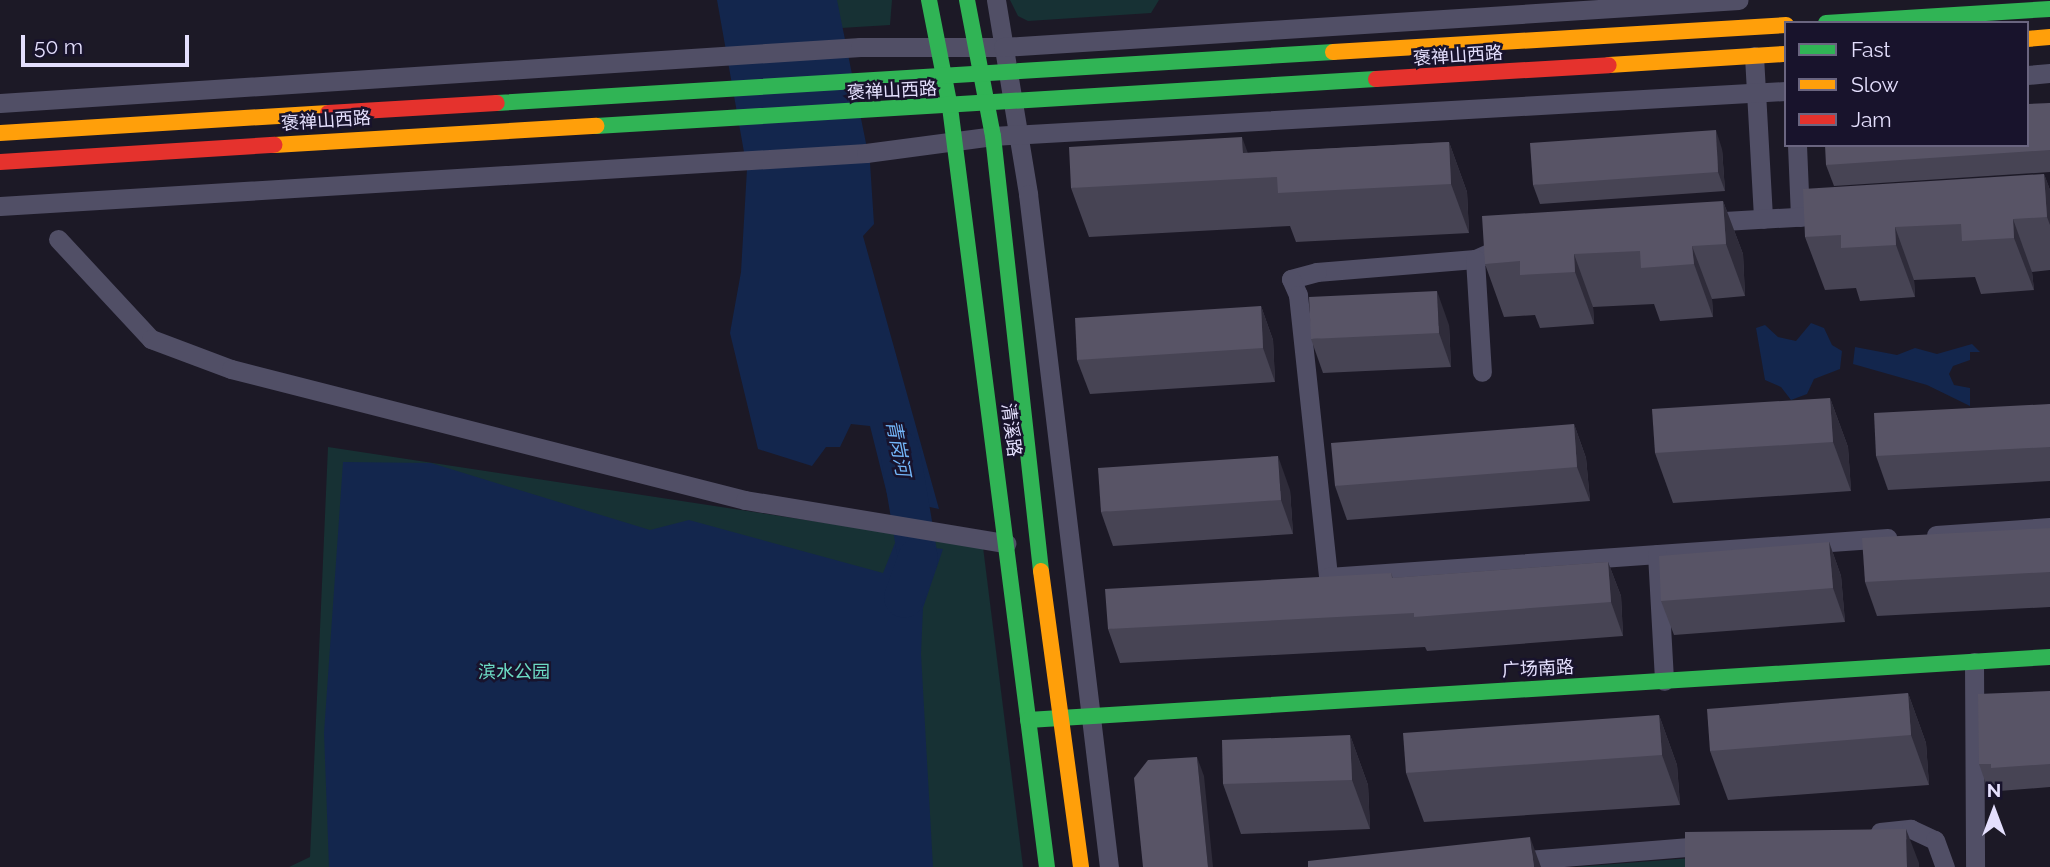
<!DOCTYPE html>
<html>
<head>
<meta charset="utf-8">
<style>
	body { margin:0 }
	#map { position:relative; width:2050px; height:867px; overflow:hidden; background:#1c1926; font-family:Raleway,"Noto Sans SC",sans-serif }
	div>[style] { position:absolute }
	.green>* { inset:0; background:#173134 }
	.water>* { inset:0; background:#13264d }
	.river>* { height:40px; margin:-20px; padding:0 20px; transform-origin:20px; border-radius:20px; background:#13264d }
	.street>* { height:19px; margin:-9.5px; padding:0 9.5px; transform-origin:9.5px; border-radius:9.5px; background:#514f66 }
	.fast>* { height:16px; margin:-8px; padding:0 8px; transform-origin:8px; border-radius:8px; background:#30b455 }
	.slow>* { height:16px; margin:-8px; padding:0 8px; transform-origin:8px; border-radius:8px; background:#ff9f0a }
	.jam>* { height:16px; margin:-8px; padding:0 8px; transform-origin:8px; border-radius:8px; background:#e5322d }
	.wall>* { inset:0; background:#474454 }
	.shaded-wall>* { inset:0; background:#2f2c3a }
	.building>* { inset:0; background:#585466 }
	span { translate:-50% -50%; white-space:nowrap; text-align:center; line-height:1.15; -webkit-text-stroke:5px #18132c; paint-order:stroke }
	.street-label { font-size:18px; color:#e4dffd }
	.park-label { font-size:18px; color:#6ddcc5 }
	.water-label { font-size:19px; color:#73b5f8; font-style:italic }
	.legend { position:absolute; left:1784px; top:21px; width:245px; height:126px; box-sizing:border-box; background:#18132c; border:2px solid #6a6580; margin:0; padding:9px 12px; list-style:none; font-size:21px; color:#e4dffd }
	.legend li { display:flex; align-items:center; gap:14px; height:35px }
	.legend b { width:35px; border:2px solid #6a6580 }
	.north { position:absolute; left:1959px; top:776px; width:70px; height:70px; -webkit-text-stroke:5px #18132c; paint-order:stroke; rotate:0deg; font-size:19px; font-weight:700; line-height:28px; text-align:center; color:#e4dffd }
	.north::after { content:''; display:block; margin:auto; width:24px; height:32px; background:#e4dffd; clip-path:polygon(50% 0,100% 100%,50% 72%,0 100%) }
	.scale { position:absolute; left:21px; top:35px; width:168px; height:32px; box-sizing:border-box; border:4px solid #e4dffd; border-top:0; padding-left:9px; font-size:21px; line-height:24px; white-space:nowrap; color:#e4dffd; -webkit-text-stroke:5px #18132c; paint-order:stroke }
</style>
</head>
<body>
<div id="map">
	<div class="green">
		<i style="clip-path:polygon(734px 0,892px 0,890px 25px,742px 34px)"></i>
		<i style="clip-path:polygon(1010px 0,1159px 0,1151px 13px,1028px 21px,1018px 16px)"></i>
		<i style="clip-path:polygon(328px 447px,983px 547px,1023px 867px,289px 867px,310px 857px)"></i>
		<i style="clip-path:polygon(1705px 857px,1705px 867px,1575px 867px)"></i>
	</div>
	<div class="water">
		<i style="clip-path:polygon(717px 0,837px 0,870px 163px,874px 224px,863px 236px,939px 509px,888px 498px,870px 426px,851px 424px,840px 447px,826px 447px,812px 466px,758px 449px,730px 333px,741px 272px,747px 169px)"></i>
		<i style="clip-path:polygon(1811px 323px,1824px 328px,1832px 345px,1842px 351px,1840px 369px,1814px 379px,1807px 394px,1791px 400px,1781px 387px,1765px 380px,1756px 328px,1765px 325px,1778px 337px,1796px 341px)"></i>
		<i style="clip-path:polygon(1972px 344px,1980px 352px,1970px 352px,1970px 360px,1953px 366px,1949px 374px,1954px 385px,1970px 388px,1970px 406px,1927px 385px,1853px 364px,1855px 347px,1897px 355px,1915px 348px,1937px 354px)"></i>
		<i style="clip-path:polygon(343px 462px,431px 463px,650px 530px,689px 520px,883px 573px,895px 543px,943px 549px,923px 608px,921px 654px,933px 867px,329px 867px,324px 733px)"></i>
	</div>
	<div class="river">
		<i style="left:900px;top:451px;width:109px;rotate:80.5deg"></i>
		<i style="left:918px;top:558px;width:42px;rotate:109.3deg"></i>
	</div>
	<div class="street">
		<i style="left:996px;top:0;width:197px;rotate:80.6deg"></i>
		<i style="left:1028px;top:194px;width:678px;rotate:83.14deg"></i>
		<i style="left:1754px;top:56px;width:163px;rotate:86.8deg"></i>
		<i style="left:2027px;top:75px;width:23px;rotate:-5deg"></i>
		<i style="left:0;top:103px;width:862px;rotate:-3.73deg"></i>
		<i style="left:860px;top:47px;width:143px"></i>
		<i style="left:1003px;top:47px;width:737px;rotate:-3.65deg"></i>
		<i style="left:1797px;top:145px;width:72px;rotate:87.6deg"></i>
		<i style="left:0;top:206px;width:868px;rotate:-3.5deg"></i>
		<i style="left:866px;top:153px;width:128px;rotate:-7.6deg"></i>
		<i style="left:993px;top:136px;width:794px;rotate:-3.25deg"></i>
		<i style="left:1707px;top:222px;width:123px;rotate:-3.3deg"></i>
		<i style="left:58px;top:239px;width:137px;rotate:47.1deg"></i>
		<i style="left:151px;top:339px;width:85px;rotate:20.6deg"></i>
		<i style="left:231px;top:369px;width:530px;rotate:14.3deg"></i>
		<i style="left:745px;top:500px;width:265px;rotate:9.4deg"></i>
		<i style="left:1507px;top:245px;width:35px;rotate:156deg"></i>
		<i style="left:1475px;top:259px;width:159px;rotate:175.3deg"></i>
		<i style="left:1317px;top:272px;width:27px;rotate:165deg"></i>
		<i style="left:1291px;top:279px;width:17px;rotate:66deg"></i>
		<i style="left:1298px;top:295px;width:284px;rotate:83.9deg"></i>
		<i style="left:1328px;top:577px;width:561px;rotate:-3.98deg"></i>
		<i style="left:1475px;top:259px;width:113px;rotate:86.5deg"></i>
		<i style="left:1936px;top:535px;width:114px;rotate:-4deg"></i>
		<i style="left:1657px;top:554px;width:127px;rotate:86.8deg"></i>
		<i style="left:1974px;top:662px;width:205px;rotate:89.7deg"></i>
		<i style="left:1880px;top:832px;width:31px;rotate:-6deg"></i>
		<i style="left:1911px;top:829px;width:26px;rotate:25deg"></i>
		<i style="left:1935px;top:840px;width:29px;rotate:70deg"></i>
		<i style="left:1514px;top:861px;width:198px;rotate:-4.6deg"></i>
	</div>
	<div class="fast">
		<i style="left:929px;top:0;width:109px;rotate:78.9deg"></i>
		<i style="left:950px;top:107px;width:766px;rotate:82.73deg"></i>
		<i style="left:967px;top:0;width:138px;rotate:79.2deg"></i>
		<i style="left:993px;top:136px;width:438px;rotate:83.7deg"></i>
		<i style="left:1826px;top:23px;width:224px;rotate:-3.6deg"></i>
		<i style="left:497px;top:103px;width:838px;rotate:-3.49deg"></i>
		<i style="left:596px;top:126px;width:781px;rotate:-3.45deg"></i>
		<i style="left:1028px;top:720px;width:1024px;rotate:-3.53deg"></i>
	</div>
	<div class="slow">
		<i style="left:2027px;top:39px;width:23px;rotate:-5deg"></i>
		<i style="left:1333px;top:52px;width:454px;rotate:-3.4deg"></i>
		<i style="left:1609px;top:65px;width:177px;rotate:-3.6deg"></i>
		<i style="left:0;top:133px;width:329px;rotate:-3.5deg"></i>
		<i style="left:274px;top:145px;width:323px;rotate:-3.4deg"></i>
		<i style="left:1041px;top:571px;width:299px;rotate:82.3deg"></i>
	</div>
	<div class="jam">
		<i style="left:1376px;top:79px;width:233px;rotate:-3.4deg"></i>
		<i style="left:328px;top:113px;width:169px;rotate:-3.4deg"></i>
		<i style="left:0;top:162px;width:275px;rotate:-3.6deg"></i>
	</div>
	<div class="wall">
		<i style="clip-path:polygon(2050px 103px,2050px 172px,1834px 186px,1826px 165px)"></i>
		<i style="clip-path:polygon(1449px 142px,1467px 192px,1469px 233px,1296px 242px,1290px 226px,1089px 237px,1071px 188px,1248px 153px)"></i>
		<i style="clip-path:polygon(1722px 149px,1725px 191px,1540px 204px,1533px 185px)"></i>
		<i style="clip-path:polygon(2044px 174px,2050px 190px,2050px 270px,2032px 272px,2034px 290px,1981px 294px,1975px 277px,1914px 280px,1915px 297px,1860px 301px,1856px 288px,1825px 290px,1805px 237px)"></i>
		<i style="clip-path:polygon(1723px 201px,1743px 254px,1745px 296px,1712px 299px,1713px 317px,1660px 321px,1654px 304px,1593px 307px,1594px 324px,1540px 328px,1535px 315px,1504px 317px,1485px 264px)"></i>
		<i style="clip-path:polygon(1261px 306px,1273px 340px,1275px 382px,1090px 394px,1077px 360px)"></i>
		<i style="clip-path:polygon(1449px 325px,1451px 367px,1323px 373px,1311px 339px)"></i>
		<i style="clip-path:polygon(1830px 398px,1848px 447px,1851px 491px,1673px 503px,1655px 453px)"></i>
		<i style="clip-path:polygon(2050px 404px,2050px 481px,1888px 490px,1876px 456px)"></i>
		<i style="clip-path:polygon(1574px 424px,1586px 458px,1590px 501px,1347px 520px,1335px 486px)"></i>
		<i style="clip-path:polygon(1290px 490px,1293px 534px,1113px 546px,1101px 512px)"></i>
		<i style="clip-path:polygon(2050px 528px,2050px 607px,1877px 616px,1865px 582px)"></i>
		<i style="clip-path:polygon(1829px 542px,1841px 576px,1845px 622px,1674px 635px,1661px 601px)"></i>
		<i style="clip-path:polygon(1608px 562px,1621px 596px,1623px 636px,1427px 651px,1425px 647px,1120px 663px,1108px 629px,1391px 573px,1393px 578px)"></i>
		<i style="clip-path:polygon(2050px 691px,2050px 787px,1999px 791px,1998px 787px,1987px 787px,1979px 764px)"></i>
		<i style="clip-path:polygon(1908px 693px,1926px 743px,1929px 785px,1728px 800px,1710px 751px)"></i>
		<i style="clip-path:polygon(1659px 715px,1677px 765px,1680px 805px,1424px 822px,1406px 773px)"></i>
		<i style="clip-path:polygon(1350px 735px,1368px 785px,1370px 829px,1241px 834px,1223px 784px)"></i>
	</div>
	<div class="shaded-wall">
		<i style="clip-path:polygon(1716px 130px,1722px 149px,1725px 191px,1718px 172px)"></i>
		<i style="clip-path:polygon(1242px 137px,1257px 178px,1243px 153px)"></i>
		<i style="clip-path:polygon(1449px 142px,1467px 192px,1469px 233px,1451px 184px)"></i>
		<i style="clip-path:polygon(2044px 174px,2050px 190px,2050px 225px,2047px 217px)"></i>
		<i style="clip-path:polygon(1723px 201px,1743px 254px,1745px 296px,1726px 244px)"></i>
		<i style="clip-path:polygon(2013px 219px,2032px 272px,2034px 290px,2014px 238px)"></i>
		<i style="clip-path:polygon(1895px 227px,1914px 280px,1915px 297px,1896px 245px)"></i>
		<i style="clip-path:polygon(1692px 246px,1712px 299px,1713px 317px,1694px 264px)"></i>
		<i style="clip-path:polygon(1574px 254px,1593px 307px,1594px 324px,1575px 272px)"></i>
		<i style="clip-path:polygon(1437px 291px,1449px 325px,1451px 367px,1439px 333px)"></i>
		<i style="clip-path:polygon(1261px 306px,1273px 340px,1275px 382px,1263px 348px)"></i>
		<i style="clip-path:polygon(1830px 398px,1848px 447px,1851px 491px,1833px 442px)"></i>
		<i style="clip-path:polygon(1574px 424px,1586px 458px,1590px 501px,1577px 467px)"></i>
		<i style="clip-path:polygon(1278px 456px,1290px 490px,1293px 534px,1281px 500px)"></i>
		<i style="clip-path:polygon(1829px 542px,1841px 576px,1845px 622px,1833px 588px)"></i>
		<i style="clip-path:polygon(1608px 562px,1621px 596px,1623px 636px,1611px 602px)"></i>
		<i style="clip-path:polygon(1908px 693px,1926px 743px,1929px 785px,1911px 735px)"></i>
		<i style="clip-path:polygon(1659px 715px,1677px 765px,1680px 805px,1662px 755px)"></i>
		<i style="clip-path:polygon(1350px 735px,1368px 785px,1370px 829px,1352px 780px)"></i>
		<i style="clip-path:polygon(1197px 757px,1204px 776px,1213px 867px,1208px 867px)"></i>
		<i style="clip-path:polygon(1906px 829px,1919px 863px,1919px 867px,1907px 867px)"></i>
		<i style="clip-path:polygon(1530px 837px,1541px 867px,1534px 867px)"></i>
	</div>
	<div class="building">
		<i style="clip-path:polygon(2050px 103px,2050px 150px,1826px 165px,1825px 145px,2027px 145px,2027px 104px)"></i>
		<i style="clip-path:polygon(1716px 130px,1718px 172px,1533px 185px,1530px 143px)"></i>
		<i style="clip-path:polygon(1242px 137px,1243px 153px,1449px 142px,1451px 184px,1278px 193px,1277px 177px,1071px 188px,1069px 147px)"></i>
		<i style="clip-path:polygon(2044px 174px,2047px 217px,2013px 219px,2014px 238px,1962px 241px,1961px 224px,1895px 227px,1896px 245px,1841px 248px,1841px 235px,1805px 237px,1803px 189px)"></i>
		<i style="clip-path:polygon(1723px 201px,1726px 244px,1692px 246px,1694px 264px,1641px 268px,1640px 251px,1574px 254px,1575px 272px,1520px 275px,1520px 261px,1485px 264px,1482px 216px)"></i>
		<i style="clip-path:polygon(1437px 291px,1439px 333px,1311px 339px,1309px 297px)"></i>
		<i style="clip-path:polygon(1261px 306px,1263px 348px,1077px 360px,1075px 318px)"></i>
		<i style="clip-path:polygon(1830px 398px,1833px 442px,1655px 453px,1652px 409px)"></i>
		<i style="clip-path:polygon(2050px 404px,2050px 447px,1876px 456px,1874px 413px)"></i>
		<i style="clip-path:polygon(1574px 424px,1577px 467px,1335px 486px,1331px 443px)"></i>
		<i style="clip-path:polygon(1278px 456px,1281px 500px,1101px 512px,1098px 468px)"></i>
		<i style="clip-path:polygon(2050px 528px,2050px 572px,1865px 582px,1862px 538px)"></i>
		<i style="clip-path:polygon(1829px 542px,1833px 588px,1661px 601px,1659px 556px)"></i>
		<i style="clip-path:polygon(1608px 562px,1611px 602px,1414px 617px,1414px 613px,1108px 629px,1105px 589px,1391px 573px,1392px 578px)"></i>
		<i style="clip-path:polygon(2050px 691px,2050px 764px,1991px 768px,1991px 764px,1979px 764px,1978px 694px)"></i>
		<i style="clip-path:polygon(1908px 693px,1911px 735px,1710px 751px,1707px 709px)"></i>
		<i style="clip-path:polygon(1659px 715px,1662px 755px,1406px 773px,1403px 733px)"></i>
		<i style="clip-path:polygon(1350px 735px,1352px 780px,1223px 784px,1222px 740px)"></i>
		<i style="clip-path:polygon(1197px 757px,1208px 867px,1143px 867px,1134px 778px,1148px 760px)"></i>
		<i style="clip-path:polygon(1906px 829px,1907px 867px,1685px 867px,1685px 832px)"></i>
		<i style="clip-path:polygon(1530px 837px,1534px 867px,1308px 867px,1308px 861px)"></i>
	</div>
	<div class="street-label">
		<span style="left:1458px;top:56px;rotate:-4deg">褒禅山西路</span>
		<span style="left:892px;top:91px;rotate:-3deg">褒禅山西路</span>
		<span style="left:326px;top:121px;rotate:-4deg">褒禅山西路</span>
		<span style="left:1011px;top:430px;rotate:83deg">清溪路</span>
		<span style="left:1538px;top:669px;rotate:-3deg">广场南路</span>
	</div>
	<div class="park-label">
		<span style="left:514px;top:672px">滨水公园</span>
	</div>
	<div class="water-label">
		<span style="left:898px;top:448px;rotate:79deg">青岗河</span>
	</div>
	<ul class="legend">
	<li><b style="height:9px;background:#30b455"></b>Fast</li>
	<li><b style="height:9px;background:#ff9f0a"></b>Slow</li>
	<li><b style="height:9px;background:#e5322d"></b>Jam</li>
	</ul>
	<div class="north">N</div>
	<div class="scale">50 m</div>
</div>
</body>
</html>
